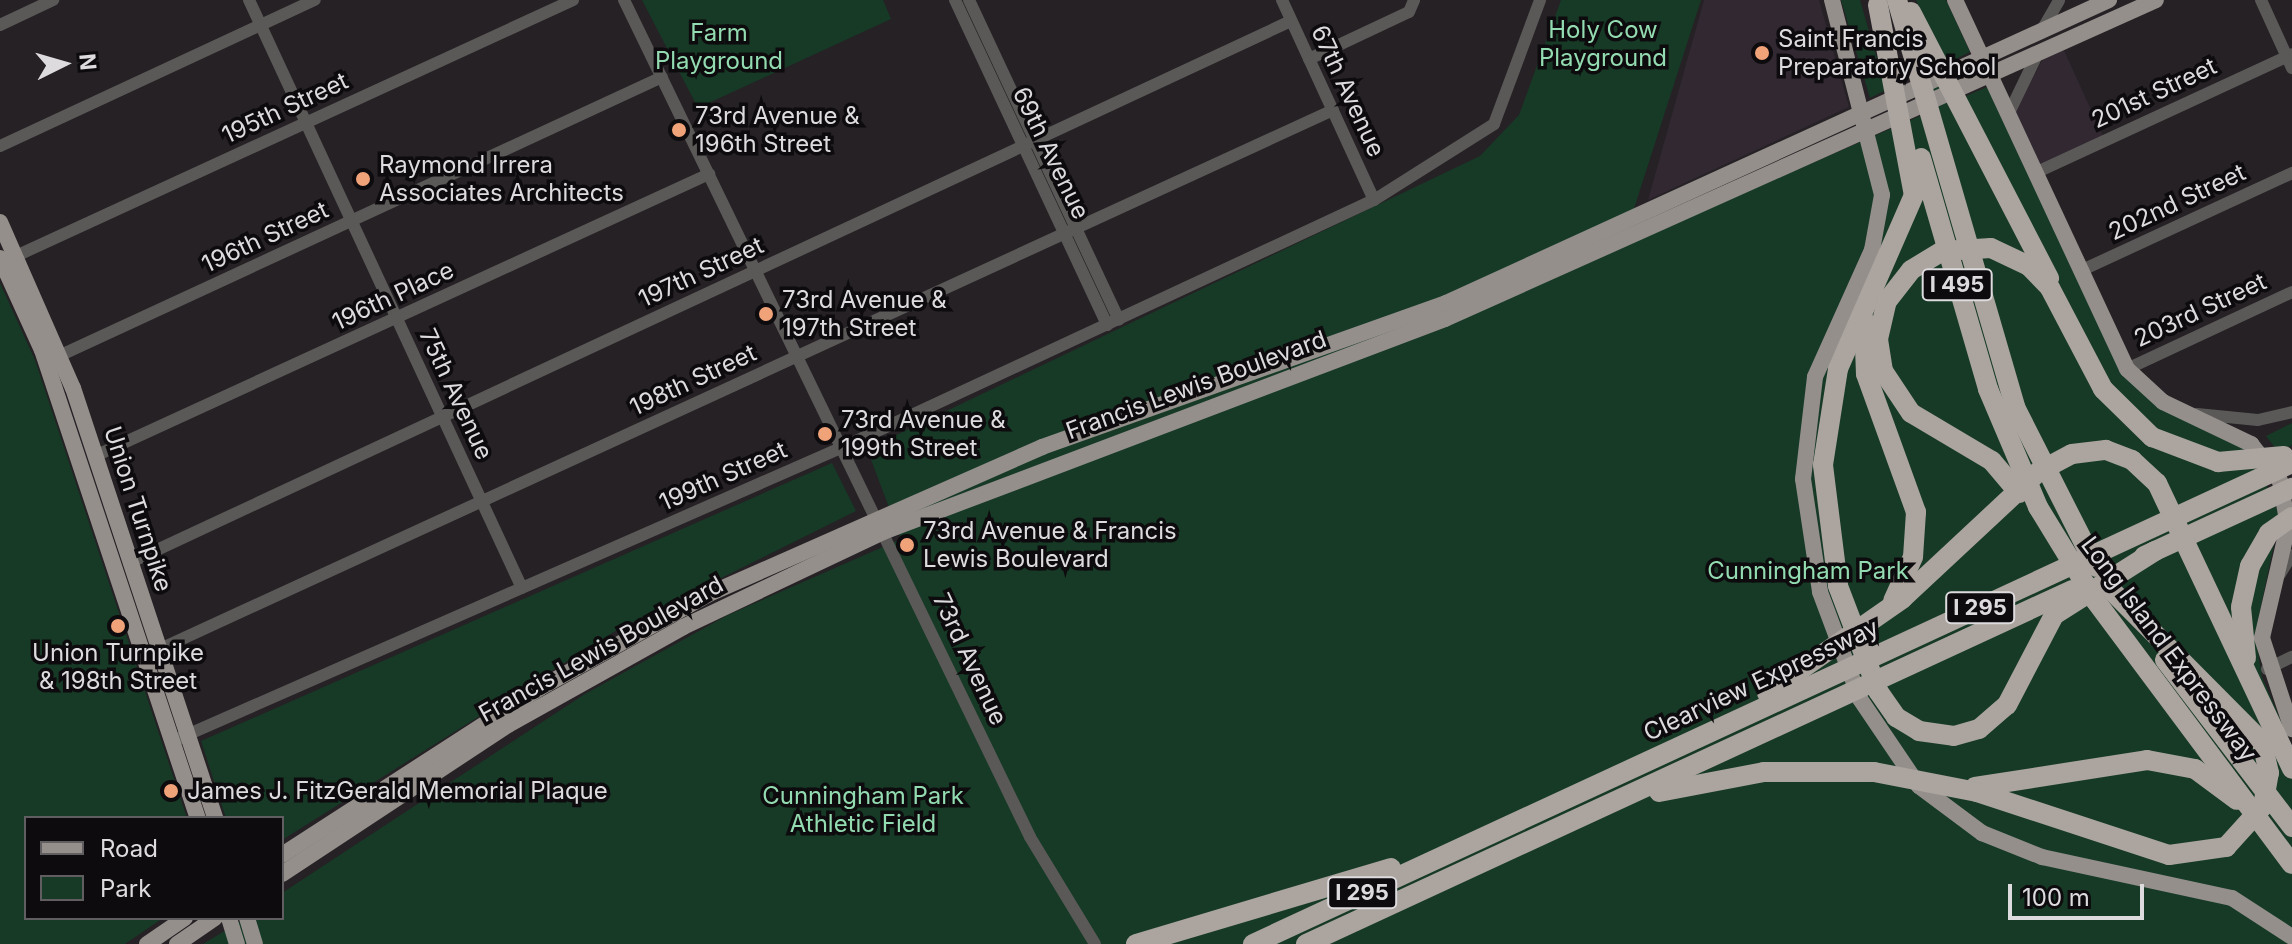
<!DOCTYPE html>
<html>
<head>
<meta charset="utf-8">
<style>
	body { margin:0 }
	#map { position:relative; width:2292px; height:944px; overflow:hidden; background:#252125; font-family:Inter,sans-serif }
	div>[style] { position:absolute }
	.built>* { inset:0; background:#312832 }
	.green>* { inset:0; background:#173a27 }
	.minor>* { height:12px; margin:-6px; padding:0 6px; transform-origin:6px; border-radius:6px; background:#5b5957 }
	.major>* { height:16px; margin:-8px; padding:0 8px; transform-origin:8px; border-radius:8px; background:#948f8b }
	.highway>* { height:20px; margin:-10px; padding:0 10px; transform-origin:10px; border-radius:10px; background:#aba49f }
	.dots>* { width:22px; height:22px; translate:-50% -50%; box-sizing:border-box; border:4px solid #0d0b0d; border-radius:50% }
	span { translate:-50% -50%; white-space:nowrap; text-align:center; line-height:1.15; -webkit-text-stroke:7px #0d0b0d; paint-order:stroke }
	.shield-label span { padding:2px 6px; background:#0d0b0d; border:2px solid; border-radius:6px; -webkit-text-stroke-width:0 }
	.shield-label { font-size:22px; color:#dedbde; font-weight:700 }
	.park-label { font-size:24px; color:#93dbb0 }
	.poi-label { font-size:24px; color:#dedbde }
	.left { translate:0 -50%; text-align:left }
	.street-label { font-size:24px; color:#dedbde }
	.legend { position:absolute; left:24px; top:816px; width:260px; height:104px; box-sizing:border-box; background:#0d0b0d; border:2px solid #615e61; margin:0; padding:10px 14px; list-style:none; font-size:24px; color:#dedbde }
	.legend li { display:flex; align-items:center; gap:16px; height:40px }
	.legend b { width:40px; border:2px solid #615e61 }
	.north { position:absolute; left:24px; top:24px; width:80px; height:80px; -webkit-text-stroke:6px #0d0b0d; paint-order:stroke; rotate:85deg; font-size:22px; font-weight:700; line-height:32px; text-align:center; color:#dedbde }
	.north::after { content:''; display:block; margin:auto; width:28px; height:36px; background:#dedbde; clip-path:polygon(50% 0,100% 100%,50% 72%,0 100%) }
	.scale { position:absolute; left:2008px; top:884px; width:136px; height:36px; box-sizing:border-box; border:4px solid #dedbde; border-top:0; padding-left:10px; font-size:24px; line-height:28px; white-space:nowrap; color:#dedbde; -webkit-text-stroke:6px #0d0b0d; paint-order:stroke }
</style>
</head>
<body>
<div id="map">
	<div class="built">
		<i style="clip-path:polygon(1704px 0,1819px 0,1849px 107px,1648px 200px)"></i>
		<i style="clip-path:polygon(2063px 48px,2103px 136px,2038px 166px,2014px 113px,2044px 57px)"></i>
	</div>
	<div class="green">
		<i style="clip-path:polygon(642px 0,883px 0,891px 19px,698px 108px)"></i>
		<i style="clip-path:polygon(1561px 0,1701px 0,1622px 246px,1936px 109px,1924px 59px,1952px 102px,1987px 87px,2120px 367px,2243px 447px,2276px 449px,2266px 436px,2292px 423px,2292px 445px,2259px 468px,2280px 516px,2255px 634px,2262px 677px,2292px 746px,2292px 944px,203px 944px,246px 918px,282px 918px,282px 893px,585px 694px,728px 615px,901px 539px,867px 449px,1480px 156px,1519px 115px)"></i>
		<i style="clip-path:polygon(1841px 0,1860px 0,1886px 90px,1870px 98px)"></i>
		<i style="clip-path:polygon(1916px 0,1946px 0,1970px 52px,1945px 64px)"></i>
		<i style="clip-path:polygon(0 283px,35px 360px,187px 818px,26px 818px,26px 918px,163px 918px,125px 944px,0 944px)"></i>
		<i style="clip-path:polygon(832px 463px,856px 511px,617px 630px,282px 840px,282px 818px,226px 818px,201px 741px)"></i>
	</div>
	<div class="minor">
		<i style="left:249px;top:0;width:648px;rotate:65.1deg"></i>
		<i style="left:624px;top:0;width:930px;rotate:64.12deg"></i>
		<i style="left:1030px;top:837px;width:125px;rotate:58.7deg"></i>
		<i style="left:955px;top:0;width:359px;rotate:64.9deg"></i>
		<i style="left:969px;top:0;width:353px;rotate:64.9deg"></i>
		<i style="left:1282px;top:0;width:220px;rotate:65.3deg"></i>
		<i style="left:2261px;top:0;width:75px;rotate:65.5deg"></i>
		<i style="left:0;top:25px;width:59px;rotate:-25.3deg"></i>
		<i style="left:2042px;top:30px;width:34px;rotate:-60deg"></i>
		<i style="left:1309px;top:59px;width:110px;rotate:-25.2deg"></i>
		<i style="left:1409px;top:12px;width:13px;rotate:-67deg"></i>
		<i style="left:2008px;top:115px;width:67px;rotate:-64.2deg"></i>
		<i style="left:0;top:146px;width:347px;rotate:-24.9deg"></i>
		<i style="left:2035px;top:173px;width:283px;rotate:-24.8deg"></i>
		<i style="left:16px;top:256px;width:613px;rotate:-24.68deg"></i>
		<i style="left:2080px;top:271px;width:234px;rotate:-24.8deg"></i>
		<i style="left:61px;top:355px;width:662px;rotate:-24.82deg"></i>
		<i style="left:2127px;top:369px;width:182px;rotate:-25deg"></i>
		<i style="left:2197px;top:414px;width:61px;rotate:5.6deg"></i>
		<i style="left:2258px;top:420px;width:35px;rotate:-13deg"></i>
		<i style="left:95px;top:456px;width:676px;rotate:-24.67deg"></i>
		<i style="left:129px;top:563px;width:1282px;rotate:-25.01deg"></i>
		<i style="left:2280px;top:574px;width:22px;rotate:-58deg"></i>
		<i style="left:158px;top:650px;width:1293px;rotate:-24.68deg"></i>
		<i style="left:2267px;top:669px;width:28px;rotate:-26deg"></i>
		<i style="left:180px;top:738px;width:724px;rotate:-23.7deg"></i>
		<i style="left:843px;top:447px;width:586px;rotate:-24.95deg"></i>
		<i style="left:1374px;top:200px;width:142px;rotate:-32.3deg"></i>
		<i style="left:1494px;top:124px;width:132px;rotate:-69.6deg"></i>
	</div>
	<div class="major">
		<i style="left:1832px;top:0;width:201px;rotate:75.6deg"></i>
		<i style="left:1882px;top:195px;width:56px;rotate:100.3deg"></i>
		<i style="left:1872px;top:250px;width:139px;rotate:114.2deg"></i>
		<i style="left:1815px;top:377px;width:103px;rotate:96.7deg"></i>
		<i style="left:1803px;top:479px;width:114px;rotate:81.4deg"></i>
		<i style="left:1820px;top:592px;width:114px;rotate:69.5deg"></i>
		<i style="left:1860px;top:699px;width:105px;rotate:55.9deg"></i>
		<i style="left:1919px;top:786px;width:79px;rotate:36.7deg"></i>
		<i style="left:1982px;top:833px;width:65px;rotate:21.8deg"></i>
		<i style="left:2042px;top:857px;width:194px;rotate:12.2deg"></i>
		<i style="left:2232px;top:898px;width:72px;rotate:33deg"></i>
		<i style="left:1955px;top:0;width:407px;rotate:65deg"></i>
		<i style="left:2127px;top:369px;width:49px;rotate:42.5deg"></i>
		<i style="left:2163px;top:402px;width:98px;rotate:25.5deg"></i>
		<i style="left:2251px;top:444px;width:47px;rotate:51.9deg"></i>
		<i style="left:2280px;top:481px;width:46px;rotate:79.9deg"></i>
		<i style="left:2288px;top:526px;width:115px;rotate:103.1deg"></i>
		<i style="left:2262px;top:638px;width:96px;rotate:71.8deg"></i>
		<i style="left:0;top:222px;width:181px;rotate:66.3deg"></i>
		<i style="left:73px;top:388px;width:453px;rotate:71.7deg"></i>
		<i style="left:0;top:258px;width:101px;rotate:65.5deg"></i>
		<i style="left:42px;top:350px;width:493px;rotate:71.6deg"></i>
		<i style="left:282px;top:855px;width:307px;rotate:-32.9deg"></i>
		<i style="left:540px;top:688px;width:193px;rotate:-29.1deg"></i>
		<i style="left:709px;top:594px;width:364px;rotate:-23.8deg"></i>
		<i style="left:1042px;top:447px;width:429px;rotate:-19.6deg"></i>
		<i style="left:1446px;top:303px;width:729px;rotate:-24.56deg"></i>
		<i style="left:282px;top:874px;width:271px;rotate:-33.4deg"></i>
		<i style="left:508px;top:725px;width:201px;rotate:-29.2deg"></i>
		<i style="left:683px;top:627px;width:221px;rotate:-25.4deg"></i>
		<i style="left:883px;top:532px;width:601px;rotate:-20.76deg"></i>
		<i style="left:1445px;top:319px;width:779px;rotate:-24.16deg"></i>
		<i style="left:229px;top:918px;width:27px;rotate:73deg"></i>
		<i style="left:247px;top:918px;width:27px;rotate:73deg"></i>
		<i style="left:147px;top:944px;width:46px;rotate:-34.4deg"></i>
		<i style="left:177px;top:944px;width:46px;rotate:-34.4deg"></i>
	</div>
	<div class="highway">
		<i style="left:1897px;top:0;width:424px;rotate:73.8deg"></i>
		<i style="left:2015px;top:407px;width:179px;rotate:63.1deg"></i>
		<i style="left:1878px;top:5px;width:193px;rotate:79.3deg"></i>
		<i style="left:1914px;top:195px;width:190px;rotate:113.6deg"></i>
		<i style="left:1838px;top:369px;width:97px;rotate:98.9deg"></i>
		<i style="left:1823px;top:465px;width:122px;rotate:82.9deg"></i>
		<i style="left:1838px;top:586px;width:112px;rotate:69.1deg"></i>
		<i style="left:1878px;top:691px;width:32px;rotate:55deg"></i>
		<i style="left:1896px;top:717px;width:27px;rotate:31deg"></i>
		<i style="left:1919px;top:731px;width:35px;rotate:8deg"></i>
		<i style="left:1954px;top:736px;width:26px;rotate:-16deg"></i>
		<i style="left:1979px;top:729px;width:37px;rotate:-41deg"></i>
		<i style="left:2007px;top:705px;width:102px;rotate:-62.4deg"></i>
		<i style="left:2054px;top:615px;width:120px;rotate:-32.4deg"></i>
		<i style="left:1911px;top:12px;width:300px;rotate:62.6deg"></i>
		<i style="left:1921px;top:158px;width:241px;rotate:73.8deg"></i>
		<i style="left:1988px;top:389px;width:128px;rotate:67deg"></i>
		<i style="left:2038px;top:507px;width:109px;rotate:58.5deg"></i>
		<i style="left:2095px;top:600px;width:329px;rotate:53.3deg"></i>
		<i style="left:1864px;top:320px;width:54px;rotate:87.9deg"></i>
		<i style="left:1866px;top:374px;width:147px;rotate:70.1deg"></i>
		<i style="left:1916px;top:512px;width:45px;rotate:93.8deg"></i>
		<i style="left:1913px;top:557px;width:48px;rotate:114.4deg"></i>
		<i style="left:2019px;top:493px;width:42px;rotate:-130.2deg"></i>
		<i style="left:1992px;top:461px;width:94px;rotate:-149.3deg"></i>
		<i style="left:1911px;top:413px;width:50px;rotate:-123.7deg"></i>
		<i style="left:1883px;top:371px;width:32px;rotate:-99deg"></i>
		<i style="left:1878px;top:339px;width:39px;rotate:-77deg"></i>
		<i style="left:1887px;top:301px;width:39px;rotate:-52deg"></i>
		<i style="left:1911px;top:270px;width:37px;rotate:-31deg"></i>
		<i style="left:1943px;top:251px;width:48px;rotate:-3.6deg"></i>
		<i style="left:1991px;top:248px;width:42px;rotate:25.3deg"></i>
		<i style="left:2029px;top:266px;width:30px;rotate:46deg"></i>
		<i style="left:2050px;top:288px;width:114px;rotate:62.3deg"></i>
		<i style="left:2103px;top:389px;width:69px;rotate:44.4deg"></i>
		<i style="left:2152px;top:437px;width:71px;rotate:20.7deg"></i>
		<i style="left:2218px;top:462px;width:66px;rotate:-5.2deg"></i>
		<i style="left:2144px;top:556px;width:163px;rotate:-24.7deg"></i>
		<i style="left:2246px;top:658px;width:51px;rotate:-95.6deg"></i>
		<i style="left:2241px;top:607px;width:42px;rotate:-77.6deg"></i>
		<i style="left:2250px;top:566px;width:38px;rotate:-60deg"></i>
		<i style="left:2269px;top:533px;width:28px;rotate:-35deg"></i>
		<i style="left:2165px;top:660px;width:210px;rotate:52.7deg"></i>
		<i style="left:1767px;top:693px;width:165px;rotate:-34.8deg"></i>
		<i style="left:1902px;top:599px;width:186px;rotate:-43deg"></i>
		<i style="left:2038px;top:472px;width:38px;rotate:-28deg"></i>
		<i style="left:2072px;top:454px;width:34px;rotate:-7deg"></i>
		<i style="left:2106px;top:450px;width:28px;rotate:21deg"></i>
		<i style="left:2132px;top:460px;width:34px;rotate:43deg"></i>
		<i style="left:2157px;top:483px;width:316px;rotate:64.7deg"></i>
		<i style="left:1975px;top:787px;width:174px;rotate:-8.9deg"></i>
		<i style="left:2147px;top:760px;width:49px;rotate:10.6deg"></i>
		<i style="left:2195px;top:769px;width:52px;rotate:36.4deg"></i>
		<i style="left:1659px;top:792px;width:107px;rotate:-10.8deg"></i>
		<i style="left:1764px;top:772px;width:110px"></i>
		<i style="left:1874px;top:772px;width:105px;rotate:11deg"></i>
		<i style="left:1977px;top:792px;width:202px;rotate:18.2deg"></i>
		<i style="left:2169px;top:855px;width:58px;rotate:-8deg"></i>
		<i style="left:2226px;top:847px;width:55px;rotate:-47.9deg"></i>
		<i style="left:2263px;top:806px;width:34px;rotate:-80deg"></i>
		<i style="left:2269px;top:773px;width:32px;rotate:-103deg"></i>
		<i style="left:2262px;top:742px;width:211px;rotate:-134.8deg"></i>
		<i style="left:1136px;top:944px;width:266px;rotate:-16.6deg"></i>
		<i style="left:1253px;top:944px;width:1145px;rotate:-24.84deg"></i>
		<i style="left:1306px;top:944px;width:844px;rotate:-24.8deg"></i>
	</div>
	<div class="dots">
		<i style="left:1762px;top:53px;background:#f0a279"></i>
		<i style="left:679px;top:130px;background:#f0a279"></i>
		<i style="left:363px;top:179px;background:#f0a279"></i>
		<i style="left:766px;top:314px;background:#f0a279"></i>
		<i style="left:825px;top:434px;background:#f0a279"></i>
		<i style="left:907px;top:545px;background:#f0a279"></i>
		<i style="left:118px;top:626px;background:#f0a279"></i>
		<i style="left:171px;top:791px;background:#f0a279"></i>
	</div>
	<div class="shield-label">
		<span style="left:1957px;top:285px">I 495</span>
		<span style="left:1980px;top:608px">I 295</span>
		<span style="left:1362px;top:893px">I 295</span>
	</div>
	<div class="park-label">
		<span style="left:1603px;top:44px">Holy Cow<br>Playground</span>
		<span style="left:719px;top:47px">Farm<br>Playground</span>
		<span style="left:1808px;top:571px">Cunningham Park</span>
		<span style="left:863px;top:810px">Cunningham Park<br>Athletic Field</span>
	</div>
	<div class="poi-label">
		<span class="left" style="left:1778px;top:53px">Saint Francis<br>Preparatory School</span>
		<span class="left" style="left:695px;top:130px">73rd Avenue &amp;<br>196th Street</span>
		<span class="left" style="left:379px;top:179px">Raymond Irrera<br>Associates Architects</span>
		<span class="left" style="left:782px;top:314px">73rd Avenue &amp;<br>197th Street</span>
		<span class="left" style="left:841px;top:434px">73rd Avenue &amp;<br>199th Street</span>
		<span class="left" style="left:923px;top:545px">73rd Avenue &amp; Francis<br>Lewis Boulevard</span>
		<span style="left:118px;top:667px">Union Turnpike<br>&amp; 198th Street</span>
		<span class="left" style="left:187px;top:791px">James J. FitzGerald Memorial Plaque</span>
	</div>
	<div class="street-label">
		<span style="left:1348px;top:91px;rotate:65deg">67th Avenue</span>
		<span style="left:2154px;top:93px;rotate:-25deg">201st Street</span>
		<span style="left:285px;top:108px;rotate:-25deg">195th Street</span>
		<span style="left:1051px;top:153px;rotate:64deg">69th Avenue</span>
		<span style="left:2177px;top:202px;rotate:-25deg">202nd Street</span>
		<span style="left:265px;top:237px;rotate:-25deg">196th Street</span>
		<span style="left:701px;top:272px;rotate:-25deg">197th Street</span>
		<span style="left:393px;top:296px;rotate:-25deg">196th Place</span>
		<span style="left:2200px;top:310px;rotate:-25deg">203rd Street</span>
		<span style="left:693px;top:380px;rotate:-25deg">198th Street</span>
		<span style="left:1196px;top:385px;rotate:-20deg">Francis Lewis Boulevard</span>
		<span style="left:456px;top:394px;rotate:65deg">75th Avenue</span>
		<span style="left:723px;top:476px;rotate:-24deg">199th Street</span>
		<span style="left:138px;top:509px;rotate:72deg">Union Turnpike</span>
		<span style="left:601px;top:649px;rotate:-29deg">Francis Lewis Boulevard</span>
		<span style="left:2169px;top:649px;rotate:53deg">Long Island Expressway</span>
		<span style="left:970px;top:659px;rotate:65deg">73rd Avenue</span>
		<span style="left:1761px;top:680px;rotate:-25deg">Clearview Expressway</span>
	</div>
	<ul class="legend">
	<li><b style="height:10px;background:#948f8b"></b>Road</li>
	<li><b style="height:22px;background:#173a27"></b>Park</li>
	</ul>
	<div class="north">N</div>
	<div class="scale">100 m</div>
</div>
</body>
</html>
